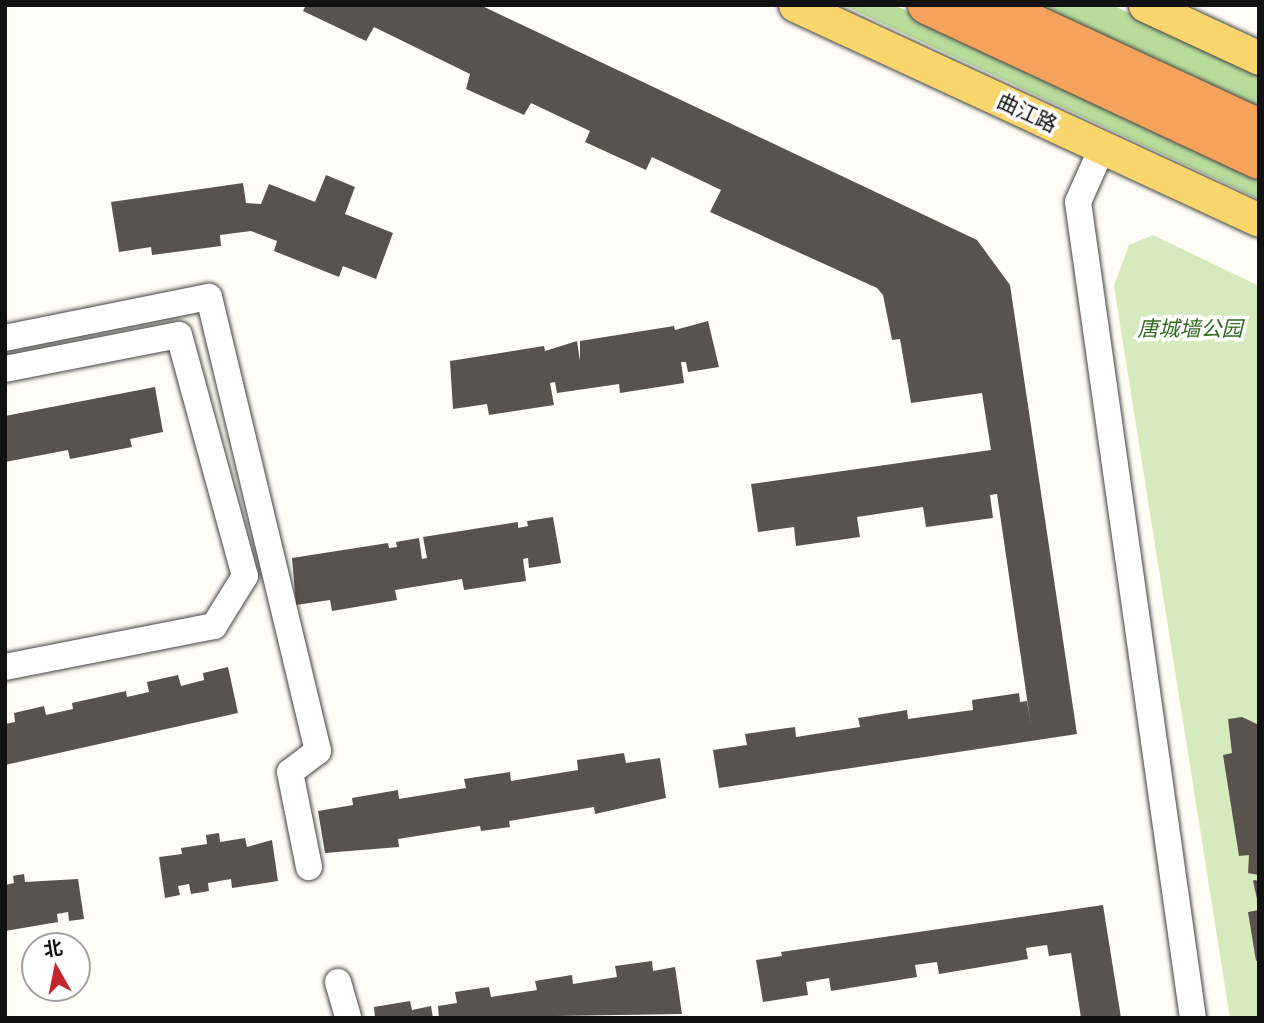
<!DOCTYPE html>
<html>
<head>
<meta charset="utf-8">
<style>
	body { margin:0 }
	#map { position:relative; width:1264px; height:1023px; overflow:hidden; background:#fffdf5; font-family:Merriweather,"Noto Sans SC",serif }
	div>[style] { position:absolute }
	.green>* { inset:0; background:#d5ebbd }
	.forest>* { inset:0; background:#b9dc9c }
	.building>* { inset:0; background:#5a524d }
	.roads { filter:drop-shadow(0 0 2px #444) drop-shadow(0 0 2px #444) }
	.minor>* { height:26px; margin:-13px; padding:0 13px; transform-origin:13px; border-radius:13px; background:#fff }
	.major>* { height:33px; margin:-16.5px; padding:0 16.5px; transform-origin:16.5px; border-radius:16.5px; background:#f9d66b }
	.highway>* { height:38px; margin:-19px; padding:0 19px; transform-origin:19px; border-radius:19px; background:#f5a25d }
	span { translate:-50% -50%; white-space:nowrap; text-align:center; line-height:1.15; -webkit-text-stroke:7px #fff; paint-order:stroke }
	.street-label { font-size:21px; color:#111 }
	.park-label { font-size:21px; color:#2f6b1f; font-style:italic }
	.frame { position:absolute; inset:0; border:7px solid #111; pointer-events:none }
	.north { position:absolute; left:21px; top:932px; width:70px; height:70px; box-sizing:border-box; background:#fff; border:2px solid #a0a0a0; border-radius:50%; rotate:351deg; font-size:19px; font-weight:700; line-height:28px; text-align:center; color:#111 }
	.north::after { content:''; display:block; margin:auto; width:24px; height:32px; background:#c4262e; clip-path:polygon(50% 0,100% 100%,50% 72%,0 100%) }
</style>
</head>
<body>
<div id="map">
	<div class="green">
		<i style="clip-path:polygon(1153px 235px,1259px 286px,1259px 1018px,1230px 1018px,1114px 286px,1129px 245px)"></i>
	</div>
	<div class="forest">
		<i style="clip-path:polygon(843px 5px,894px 5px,1259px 173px,1259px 199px)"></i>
		<i style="clip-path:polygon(1038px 5px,1112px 5px,1259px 73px,1259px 107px)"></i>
	</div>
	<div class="building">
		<i style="clip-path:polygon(306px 5px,480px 5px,977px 240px,1010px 285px,1077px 734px,719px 788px,713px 750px,747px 745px,745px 734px,795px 727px,796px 737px,860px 727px,858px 718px,907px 710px,908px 719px,973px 710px,972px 700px,1019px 693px,1020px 702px,1027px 701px,1031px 726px,997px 494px,990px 495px,993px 518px,926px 527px,923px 507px,857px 517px,860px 537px,796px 546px,794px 527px,758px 532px,751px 484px,991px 450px,982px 393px,911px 403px,900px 339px,892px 340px,883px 295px,877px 288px,710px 212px,721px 190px,652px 157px,646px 170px,585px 142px,590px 131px,531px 103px,524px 115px,466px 89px,470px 74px,374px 27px,366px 41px,303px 11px)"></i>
		<i style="clip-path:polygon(326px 175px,355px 187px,345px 214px,393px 233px,376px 279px,343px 266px,339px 277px,274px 251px,277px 241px,251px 231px,220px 235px,221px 246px,152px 255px,151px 247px,119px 252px,111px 202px,243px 183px,246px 203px,261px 204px,269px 184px,315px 202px)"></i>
		<i style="clip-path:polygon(708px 321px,719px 367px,688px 372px,686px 362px,681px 362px,684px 383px,620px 393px,619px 384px,557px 393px,555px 382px,550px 383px,554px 405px,489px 415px,487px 404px,453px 409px,450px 361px,544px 346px,545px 351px,577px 341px,580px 361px,580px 341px,674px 326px,675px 330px)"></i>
		<i style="clip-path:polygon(155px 387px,163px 432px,130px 439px,132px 447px,70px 459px,68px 450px,5px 462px,5px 416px)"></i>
		<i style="clip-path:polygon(553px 517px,561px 563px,529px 568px,528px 558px,523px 559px,526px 581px,464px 590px,462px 579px,395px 590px,397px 600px,332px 611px,330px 600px,296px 605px,292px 558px,388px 543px,389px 548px,397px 547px,396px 542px,419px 538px,422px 559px,427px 558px,423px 537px,518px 522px,518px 528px,528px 526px,527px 521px)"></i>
		<i style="clip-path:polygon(228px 667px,238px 713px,5px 765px,5px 724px,15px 722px,14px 713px,44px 706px,46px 715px,73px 709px,72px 703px,126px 691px,127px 697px,149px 692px,147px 682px,178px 675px,181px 686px,204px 680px,203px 673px)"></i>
		<i style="clip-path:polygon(1242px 717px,1259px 725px,1259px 875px,1248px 873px,1249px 855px,1239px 856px,1223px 755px,1232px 753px,1228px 719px)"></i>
		<i style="clip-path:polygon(624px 753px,626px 763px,660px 758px,666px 798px,595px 814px,594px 807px,509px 821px,510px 827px,481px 831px,480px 826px,398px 839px,399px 847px,325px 853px,318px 811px,353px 805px,352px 798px,398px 790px,399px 799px,466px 788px,464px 779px,510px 772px,511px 781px,578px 770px,577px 760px)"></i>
		<i style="clip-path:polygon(219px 833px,220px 842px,245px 838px,247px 847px,272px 840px,278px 881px,232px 888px,231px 879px,208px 883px,209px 891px,191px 894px,189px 884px,178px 886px,180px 895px,165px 898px,159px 857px,182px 854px,181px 848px,207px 844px,206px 835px)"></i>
		<i style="clip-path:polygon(24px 874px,25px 882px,78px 879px,84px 919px,69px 921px,68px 912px,57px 914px,58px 922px,5px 931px,5px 885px,14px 883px,13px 876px)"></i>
		<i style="clip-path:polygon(1254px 880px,1259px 881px,1259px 908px,1253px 881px)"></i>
		<i style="clip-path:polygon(1103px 905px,1121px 1018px,1081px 1018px,1071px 953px,1049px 956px,1047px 945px,1026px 948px,1028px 959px,939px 974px,937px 962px,915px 965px,917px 977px,831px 991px,829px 978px,806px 982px,808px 995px,763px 1002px,756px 960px,782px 956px,781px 952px)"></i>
		<i style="clip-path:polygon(1259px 910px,1259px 960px,1256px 961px,1248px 912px)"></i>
		<i style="clip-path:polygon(652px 961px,653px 971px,675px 967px,682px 1014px,439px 1018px,438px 1006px,457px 1003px,455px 992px,489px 987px,491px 997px,537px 990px,535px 981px,572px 975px,573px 984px,617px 977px,615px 966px)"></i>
		<i style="clip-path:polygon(410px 1001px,412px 1010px,431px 1006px,433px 1018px,375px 1018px,374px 1007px)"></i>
	</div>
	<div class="roads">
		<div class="minor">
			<i style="left:1102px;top:148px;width:59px;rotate:114deg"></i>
			<i style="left:1078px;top:202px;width:824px;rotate:81.98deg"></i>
			<i style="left:5px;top:338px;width:208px;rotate:-11.4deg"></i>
			<i style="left:209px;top:297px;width:467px;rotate:76.5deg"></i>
			<i style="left:318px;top:751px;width:35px;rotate:143deg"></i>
			<i style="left:290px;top:772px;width:97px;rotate:78.7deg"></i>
			<i style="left:5px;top:369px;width:177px;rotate:-11.1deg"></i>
			<i style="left:179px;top:335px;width:250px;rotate:74.7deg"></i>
			<i style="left:245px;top:576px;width:59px;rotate:121.8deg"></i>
			<i style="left:214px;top:626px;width:213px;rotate:168.9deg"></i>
			<i style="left:338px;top:982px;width:37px;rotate:74deg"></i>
		</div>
		<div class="major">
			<i style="left:795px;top:5px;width:511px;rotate:24.86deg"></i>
			<i style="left:1145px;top:5px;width:126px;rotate:24.9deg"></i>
		</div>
		<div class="highway">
			<i style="left:927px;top:5px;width:366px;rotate:25deg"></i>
			<i style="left:993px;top:5px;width:293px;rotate:24.8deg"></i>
		</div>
	</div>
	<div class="street-label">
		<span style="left:1027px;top:113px;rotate:25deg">曲江路</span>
	</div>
	<div class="park-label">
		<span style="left:1190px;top:329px">唐城墙公园</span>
	</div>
	<div class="frame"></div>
	<div class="north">北</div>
</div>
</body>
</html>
